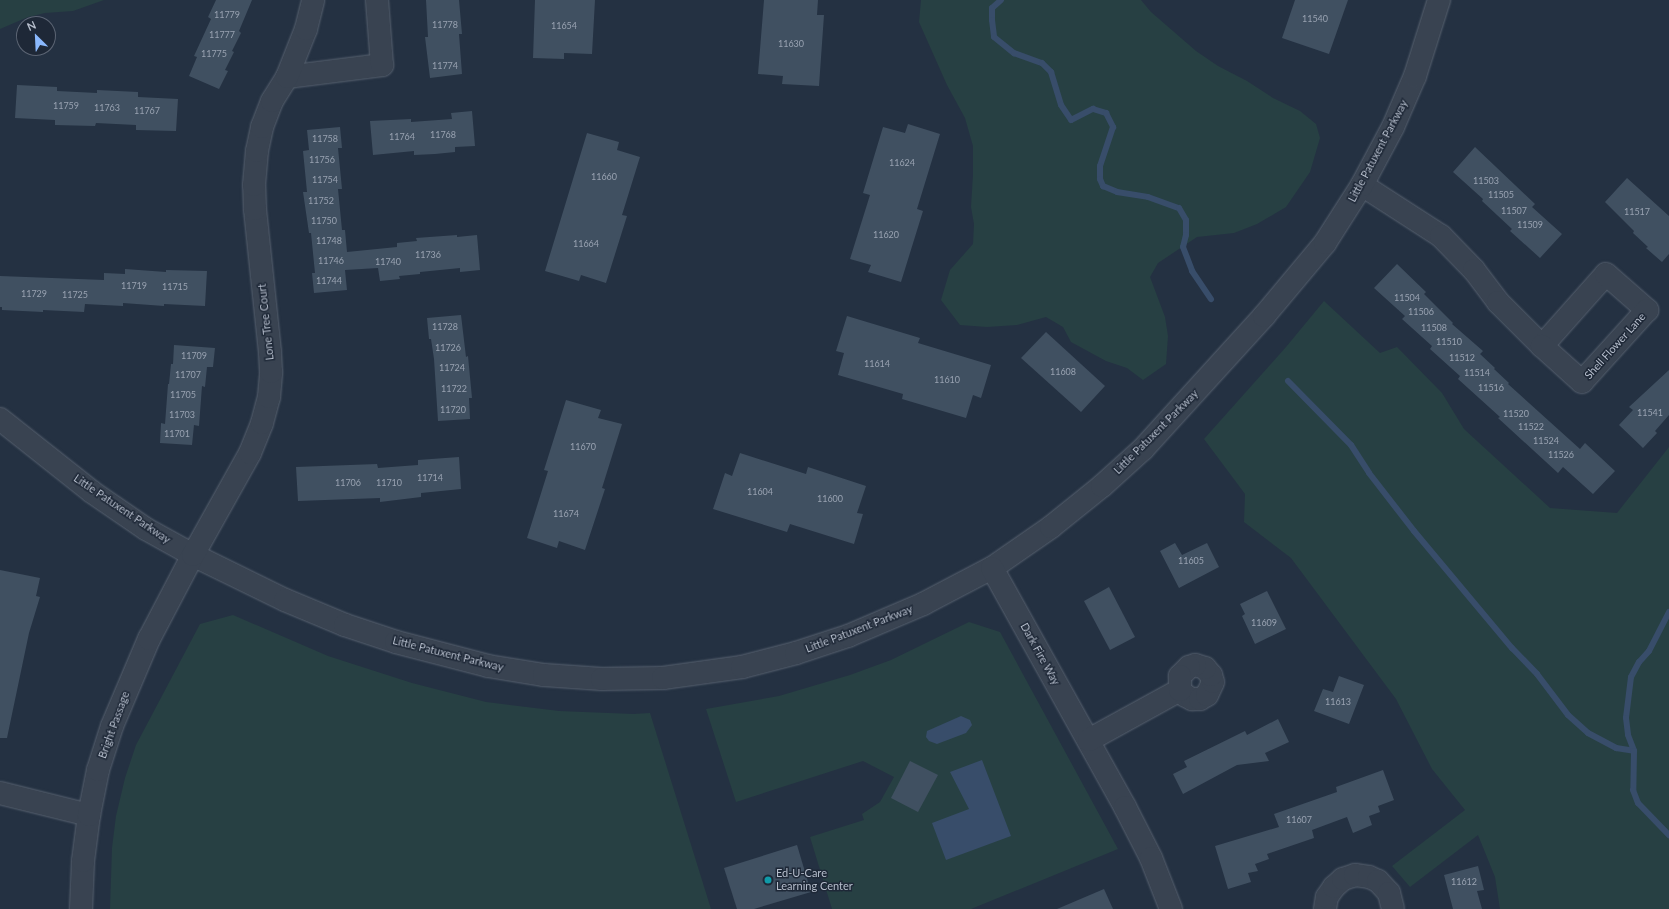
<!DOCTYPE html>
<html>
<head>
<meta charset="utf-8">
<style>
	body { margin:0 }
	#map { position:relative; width:1669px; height:909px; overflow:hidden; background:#243142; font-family:Lato,sans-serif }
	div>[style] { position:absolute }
	.green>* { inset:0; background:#274043 }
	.water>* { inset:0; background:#384d6a }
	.stream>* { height:6px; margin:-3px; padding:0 3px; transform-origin:3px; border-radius:3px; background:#384d6a }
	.building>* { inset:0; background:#405061 }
	.roads { filter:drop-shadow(0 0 1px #57616f) drop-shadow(0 0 1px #57616f) }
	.minor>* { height:22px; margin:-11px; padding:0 11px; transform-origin:11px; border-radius:11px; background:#394351 }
	.dots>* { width:11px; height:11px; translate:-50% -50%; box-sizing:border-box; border:2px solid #1e2837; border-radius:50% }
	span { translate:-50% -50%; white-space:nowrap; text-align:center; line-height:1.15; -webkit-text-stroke:3px #1e2837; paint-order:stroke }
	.number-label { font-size:9px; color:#98a2b1 }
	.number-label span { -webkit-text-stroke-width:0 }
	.street-label { font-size:11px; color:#b6becc }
	.poi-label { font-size:11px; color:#b6becc }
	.left { translate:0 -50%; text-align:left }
	.north { position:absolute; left:16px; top:16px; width:40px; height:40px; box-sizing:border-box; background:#1e2837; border:1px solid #5b6473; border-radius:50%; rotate:336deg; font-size:11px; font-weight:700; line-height:16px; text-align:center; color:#b6becc }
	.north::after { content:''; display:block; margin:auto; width:14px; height:18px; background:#8ab8fc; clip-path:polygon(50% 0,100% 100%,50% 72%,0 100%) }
</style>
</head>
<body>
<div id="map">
	<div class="green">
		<i style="clip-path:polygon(0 0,104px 0,73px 11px,45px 13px,28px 17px,0 29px)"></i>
		<i style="clip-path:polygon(921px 0,1141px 0,1151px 12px,1196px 51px,1218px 66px,1247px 81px,1273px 98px,1300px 111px,1316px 124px,1320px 138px,1310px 172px,1286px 207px,1257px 224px,1234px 233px,1197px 237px,1158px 263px,1150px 277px,1165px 317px,1168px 336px,1166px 364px,1143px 380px,1127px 368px,1106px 361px,1071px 342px,1063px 327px,1046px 317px,1017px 325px,987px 327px,960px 325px,941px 300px,950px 270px,973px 244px,974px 224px,971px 207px,973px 175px,973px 146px,965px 118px,947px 85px,919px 22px)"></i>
		<i style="clip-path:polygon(1324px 301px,1380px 353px,1397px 347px,1442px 393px,1464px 429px,1550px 508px,1617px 513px,1669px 447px,1669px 909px,1500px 909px,1495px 877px,1478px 835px,1410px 887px,1392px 866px,1465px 810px,1432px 769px,1396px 699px,1291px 558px,1244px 522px,1245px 494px,1204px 439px,1286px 347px)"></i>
		<i style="clip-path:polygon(233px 615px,328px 656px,412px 683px,486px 702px,559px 711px,633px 714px,650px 713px,711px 909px,110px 909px,112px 848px,116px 816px,125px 778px,136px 745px,200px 624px)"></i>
		<i style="clip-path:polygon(969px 622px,1000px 632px,1118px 849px,971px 909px,832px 909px,810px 837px,864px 820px,862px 814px,880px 802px,894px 777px,863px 761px,736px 802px,706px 709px,779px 696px,850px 675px,891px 660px)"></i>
	</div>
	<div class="water">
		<i style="clip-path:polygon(961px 716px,970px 720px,972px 725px,966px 733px,937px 744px,929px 741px,926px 737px,927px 731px)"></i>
		<i style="clip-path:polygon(982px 760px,1011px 836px,946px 860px,932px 823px,969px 809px,950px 772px)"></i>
	</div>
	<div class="stream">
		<i style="left:1001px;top:0;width:12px;rotate:138deg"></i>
		<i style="left:992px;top:8px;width:12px;rotate:90deg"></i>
		<i style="left:992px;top:20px;width:17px;rotate:83deg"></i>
		<i style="left:994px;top:37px;width:26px;rotate:39deg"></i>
		<i style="left:1014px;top:53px;width:30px;rotate:20deg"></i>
		<i style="left:1042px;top:63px;width:13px;rotate:45deg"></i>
		<i style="left:1051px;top:72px;width:34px;rotate:73deg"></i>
		<i style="left:1061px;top:105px;width:18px;rotate:56deg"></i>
		<i style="left:1071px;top:120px;width:25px;rotate:-27deg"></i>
		<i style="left:1093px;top:109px;width:14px;rotate:17deg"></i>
		<i style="left:1106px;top:113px;width:16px;rotate:63deg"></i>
		<i style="left:1113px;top:127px;width:41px;rotate:108.4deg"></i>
		<i style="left:1100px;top:166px;width:13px;rotate:90deg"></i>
		<i style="left:1100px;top:179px;width:8px;rotate:67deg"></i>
		<i style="left:1103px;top:186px;width:15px;rotate:23deg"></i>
		<i style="left:1117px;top:192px;width:31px;rotate:9deg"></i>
		<i style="left:1148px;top:197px;width:33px;rotate:20deg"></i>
		<i style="left:1179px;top:208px;width:14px;rotate:60deg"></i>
		<i style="left:1186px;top:220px;width:15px;rotate:90deg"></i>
		<i style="left:1186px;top:235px;width:12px;rotate:104deg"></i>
		<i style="left:1183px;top:247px;width:26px;rotate:69deg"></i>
		<i style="left:1192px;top:271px;width:34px;rotate:56deg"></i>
		<i style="left:1288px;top:381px;width:90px;rotate:45.5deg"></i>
		<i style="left:1351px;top:445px;width:33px;rotate:57deg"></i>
		<i style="left:1369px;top:473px;width:73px;rotate:52.2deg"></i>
		<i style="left:1414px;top:531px;width:153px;rotate:50.1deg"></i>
		<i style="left:1512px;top:648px;width:36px;rotate:46deg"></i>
		<i style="left:1537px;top:674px;width:51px;rotate:52.9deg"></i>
		<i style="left:1568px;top:715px;width:27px;rotate:42deg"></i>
		<i style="left:1588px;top:733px;width:32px;rotate:28deg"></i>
		<i style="left:1616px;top:748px;width:18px;rotate:9deg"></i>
		<i style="left:1669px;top:612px;width:44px;rotate:117.1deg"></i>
		<i style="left:1649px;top:651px;width:15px;rotate:132deg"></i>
		<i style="left:1639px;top:662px;width:17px;rotate:118deg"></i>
		<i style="left:1631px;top:677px;width:41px;rotate:97deg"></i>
		<i style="left:1626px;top:718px;width:17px;rotate:83deg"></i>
		<i style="left:1628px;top:735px;width:17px;rotate:69deg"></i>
		<i style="left:1634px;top:751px;width:39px;rotate:91deg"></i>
		<i style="left:1633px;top:790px;width:14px;rotate:69deg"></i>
		<i style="left:1638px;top:803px;width:45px;rotate:45.9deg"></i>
	</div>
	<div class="building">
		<i style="clip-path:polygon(216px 0,252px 0,239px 31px,241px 33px,232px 51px,234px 52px,225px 70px,228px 71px,219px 89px,189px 76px,197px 57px,194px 56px,211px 19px,208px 17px)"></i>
		<i style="clip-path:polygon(426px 0,459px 0,462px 34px,459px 34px,462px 74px,430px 78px,425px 37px,428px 37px)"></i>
		<i style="clip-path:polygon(535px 0,595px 0,592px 54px,564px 53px,564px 59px,533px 58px)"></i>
		<i style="clip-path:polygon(764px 0,818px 0,817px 15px,824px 15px,819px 86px,782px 84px,783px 76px,758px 74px)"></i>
		<i style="clip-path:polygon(1295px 0,1348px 0,1329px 54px,1282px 38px)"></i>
		<i style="clip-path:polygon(17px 85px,57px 87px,57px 91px,97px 93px,97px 90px,138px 92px,138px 97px,178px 99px,176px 131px,136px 130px,136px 125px,96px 123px,95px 126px,55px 125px,55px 120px,15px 118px)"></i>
		<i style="clip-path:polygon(472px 111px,475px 146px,455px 147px,455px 152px,435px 154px,414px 155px,414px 151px,373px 155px,370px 121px,411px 119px,411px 122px,452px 119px,451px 113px)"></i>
		<i style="clip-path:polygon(908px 124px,940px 134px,917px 209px,923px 211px,901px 282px,868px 272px,871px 265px,850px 259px,870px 195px,863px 193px,883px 127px,905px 133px)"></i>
		<i style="clip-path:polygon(340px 127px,342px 148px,338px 148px,342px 189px,338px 189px,342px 230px,345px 230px,347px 252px,397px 247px,397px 243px,417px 241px,416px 238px,457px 235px,457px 237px,477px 235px,480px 270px,460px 272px,460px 268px,420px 272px,420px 274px,399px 276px,400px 279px,380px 281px,378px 268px,345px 270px,347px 290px,314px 293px,312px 273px,315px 273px,311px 233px,309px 233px,303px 192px,307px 192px,303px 151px,309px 150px,307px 130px)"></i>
		<i style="clip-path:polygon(587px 133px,619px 142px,617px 150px,640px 157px,622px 215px,627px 216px,606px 283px,581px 275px,579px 281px,545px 271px)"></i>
		<i style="clip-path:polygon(1475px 147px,1535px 204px,1532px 207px,1562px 234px,1540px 258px,1510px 231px,1512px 229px,1482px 201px,1483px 199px,1453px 172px)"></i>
		<i style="clip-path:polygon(1627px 178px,1669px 216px,1669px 254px,1662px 262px,1646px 248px,1648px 247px,1633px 233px,1634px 231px,1605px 202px)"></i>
		<i style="clip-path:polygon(1397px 264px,1426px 292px,1424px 294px,1453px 323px,1452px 324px,1483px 351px,1480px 354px,1495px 368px,1494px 369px,1509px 383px,1508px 384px,1580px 449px,1585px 443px,1615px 471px,1593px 494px,1563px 467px,1558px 473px,1498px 418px,1500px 417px,1458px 379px,1460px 376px,1430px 349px,1432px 346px,1402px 319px,1405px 316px,1374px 288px)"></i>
		<i style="clip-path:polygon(125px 269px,166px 272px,166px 270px,207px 271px,205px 306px,164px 304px,164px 306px,123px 303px,123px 306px,85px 304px,84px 312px,43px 310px,43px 312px,2px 310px,2px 307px,0 307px,0 276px,104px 280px,104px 273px,125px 274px)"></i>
		<i style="clip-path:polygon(461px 315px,466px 357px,468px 356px,472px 398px,469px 398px,470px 419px,438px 421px,434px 359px,431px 339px,429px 339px,427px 318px)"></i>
		<i style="clip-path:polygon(847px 316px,920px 338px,918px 343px,991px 365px,981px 398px,973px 395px,966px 418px,902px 399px,903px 394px,838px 375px,844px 353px,836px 351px)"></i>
		<i style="clip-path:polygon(1046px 332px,1105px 386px,1081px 412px,1021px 358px)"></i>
		<i style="clip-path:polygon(174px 345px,215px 348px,213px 367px,207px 367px,205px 387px,202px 386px,199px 426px,194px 425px,192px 445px,160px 443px,161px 423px,165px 424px,168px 384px,169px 384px,171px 364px,173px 364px)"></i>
		<i style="clip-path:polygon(1669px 370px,1669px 415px,1655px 431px,1657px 433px,1643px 448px,1619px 425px,1633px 410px,1629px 407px)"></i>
		<i style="clip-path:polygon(566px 400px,601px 410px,598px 418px,622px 424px,602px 488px,605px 489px,585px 550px,559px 541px,557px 548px,527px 538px,548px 471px,544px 470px)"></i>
		<i style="clip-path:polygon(740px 453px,806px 474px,808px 467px,866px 486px,857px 513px,863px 514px,854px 544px,790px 524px,787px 532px,713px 509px,725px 473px,732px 476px)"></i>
		<i style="clip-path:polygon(459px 457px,461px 489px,421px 493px,421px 497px,380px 502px,380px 498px,298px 501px,296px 467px,377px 464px,378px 468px,418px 465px,418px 460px)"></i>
		<i style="clip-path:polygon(1175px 543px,1182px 555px,1207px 543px,1219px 567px,1179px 588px,1160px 551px)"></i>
		<i style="clip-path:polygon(0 570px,40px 578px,36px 596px,40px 597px,29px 633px,7px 738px,0 738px)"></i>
		<i style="clip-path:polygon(1109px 587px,1135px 637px,1110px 650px,1084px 601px)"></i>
		<i style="clip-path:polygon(1267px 591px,1286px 629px,1255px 644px,1242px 616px,1245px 614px,1240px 604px)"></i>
		<i style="clip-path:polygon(1339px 676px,1364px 685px,1349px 724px,1314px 711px,1323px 689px,1333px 692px)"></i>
		<i style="clip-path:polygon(1278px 719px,1289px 742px,1265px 753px,1269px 761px,1237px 765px,1183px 794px,1173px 774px,1187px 767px,1184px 761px,1245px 731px,1247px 735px)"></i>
		<i style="clip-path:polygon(910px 761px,938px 775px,918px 812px,891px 798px)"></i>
		<i style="clip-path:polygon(1383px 770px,1394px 800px,1378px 806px,1380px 812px,1369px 816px,1372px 825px,1353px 833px,1347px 817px,1312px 830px,1314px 838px,1267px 854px,1269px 859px,1255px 864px,1258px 871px,1248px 873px,1251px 882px,1228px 889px,1215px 846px,1279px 827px,1274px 814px,1337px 792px,1336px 787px)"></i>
		<i style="clip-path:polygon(797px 845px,811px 892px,754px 909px,737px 909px,724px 868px)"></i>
		<i style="clip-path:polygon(1478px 866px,1484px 890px,1477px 891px,1482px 909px,1453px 909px,1444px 875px)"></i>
		<i style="clip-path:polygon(1104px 889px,1113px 909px,1057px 909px)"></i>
	</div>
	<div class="roads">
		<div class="minor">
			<i style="left:287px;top:77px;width:96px;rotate:-7.2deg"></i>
			<i style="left:382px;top:65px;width:65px;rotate:-94.4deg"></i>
			<i style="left:1362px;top:185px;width:94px;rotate:32.8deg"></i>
			<i style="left:1441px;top:236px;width:47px;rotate:45.9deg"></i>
			<i style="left:1474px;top:270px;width:40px;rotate:53deg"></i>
			<i style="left:1498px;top:302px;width:62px;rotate:45deg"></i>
			<i style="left:1542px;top:346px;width:96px;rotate:-48.4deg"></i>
			<i style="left:1606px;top:274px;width:55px;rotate:41.3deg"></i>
			<i style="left:1647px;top:310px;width:97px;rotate:132.1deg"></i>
			<i style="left:1582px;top:382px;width:54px;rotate:-138deg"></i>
			<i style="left:0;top:419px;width:117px;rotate:38.4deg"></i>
			<i style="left:92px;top:492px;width:65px;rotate:34.4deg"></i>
			<i style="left:146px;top:529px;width:54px;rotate:29deg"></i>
			<i style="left:193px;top:555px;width:102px;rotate:26.1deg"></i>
			<i style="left:285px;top:600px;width:65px;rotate:22.6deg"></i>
			<i style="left:345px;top:625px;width:54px;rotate:18.4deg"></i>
			<i style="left:396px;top:642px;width:95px;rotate:14.6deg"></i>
			<i style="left:488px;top:666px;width:57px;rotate:9.1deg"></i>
			<i style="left:544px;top:675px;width:58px;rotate:3.9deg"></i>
			<i style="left:602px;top:679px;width:61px;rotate:-0.9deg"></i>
			<i style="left:663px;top:678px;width:80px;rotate:-7.9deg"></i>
			<i style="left:742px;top:667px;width:56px;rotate:-14.5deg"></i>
			<i style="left:796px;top:653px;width:55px;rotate:-18.1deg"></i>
			<i style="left:848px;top:636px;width:82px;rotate:-23.1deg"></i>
			<i style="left:923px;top:604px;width:78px;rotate:-27.6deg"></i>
			<i style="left:992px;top:568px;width:72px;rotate:-34.8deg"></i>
			<i style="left:1051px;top:527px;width:65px;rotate:-38.8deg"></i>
			<i style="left:1102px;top:486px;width:55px;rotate:-42.1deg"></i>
			<i style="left:1143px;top:449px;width:180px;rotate:-47.7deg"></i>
			<i style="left:1264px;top:316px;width:95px;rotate:-50.1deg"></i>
			<i style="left:1325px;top:243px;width:69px;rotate:-57.5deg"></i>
			<i style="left:1362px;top:185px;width:66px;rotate:-61.9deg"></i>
			<i style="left:1393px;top:127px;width:56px;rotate:-66.7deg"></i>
			<i style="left:1415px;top:76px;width:80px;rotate:-72.5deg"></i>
			<i style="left:992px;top:568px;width:274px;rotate:60.9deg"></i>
			<i style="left:1125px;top:807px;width:57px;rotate:63deg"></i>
			<i style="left:1151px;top:858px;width:55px;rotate:68.6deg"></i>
			<i style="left:1089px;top:740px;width:104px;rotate:-28.8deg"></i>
			<i style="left:1180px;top:690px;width:8px;rotate:45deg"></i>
			<i style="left:1186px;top:696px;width:7px;rotate:27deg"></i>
			<i style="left:1192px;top:699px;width:8px"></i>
			<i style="left:1200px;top:699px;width:8px;rotate:-30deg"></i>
			<i style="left:1207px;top:695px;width:14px;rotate:-65deg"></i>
			<i style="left:1213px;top:682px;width:7px;rotate:-106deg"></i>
			<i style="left:1211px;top:675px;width:9px;rotate:-131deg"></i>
			<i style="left:1205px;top:668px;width:10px;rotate:-163deg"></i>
			<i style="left:1195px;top:665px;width:6px;rotate:162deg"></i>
			<i style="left:1189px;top:667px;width:13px;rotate:135deg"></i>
			<i style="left:1180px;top:676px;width:14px;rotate:90deg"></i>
			<i style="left:0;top:793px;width:92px;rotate:13.9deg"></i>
			<i style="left:81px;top:909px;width:48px;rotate:-87.6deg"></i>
			<i style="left:83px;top:861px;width:46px;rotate:-82.6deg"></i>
			<i style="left:89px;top:815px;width:46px;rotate:-78.7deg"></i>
			<i style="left:98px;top:770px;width:46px;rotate:-72.3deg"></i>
			<i style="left:112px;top:726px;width:95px;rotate:-67deg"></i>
			<i style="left:149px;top:639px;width:95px;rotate:-62.4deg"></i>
			<i style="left:193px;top:555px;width:117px;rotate:-60.8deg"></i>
			<i style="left:250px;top:453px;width:32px;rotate:-68deg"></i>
			<i style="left:262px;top:423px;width:27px;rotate:-75deg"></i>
			<i style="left:269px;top:397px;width:25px;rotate:-85deg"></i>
			<i style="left:271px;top:372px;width:20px;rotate:-93deg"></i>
			<i style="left:270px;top:352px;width:144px;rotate:-96deg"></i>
			<i style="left:255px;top:209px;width:24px;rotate:-92deg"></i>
			<i style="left:254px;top:185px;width:34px;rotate:-85deg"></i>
			<i style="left:257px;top:151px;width:25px;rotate:-78deg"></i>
			<i style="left:262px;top:127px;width:28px;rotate:-69deg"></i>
			<i style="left:272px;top:101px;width:28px;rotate:-58deg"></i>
			<i style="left:287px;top:77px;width:52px;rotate:-68.4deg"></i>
			<i style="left:306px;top:29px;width:30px;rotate:-76deg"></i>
			<i style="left:1325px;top:909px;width:12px;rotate:-81deg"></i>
			<i style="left:1327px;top:897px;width:12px;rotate:-55deg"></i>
			<i style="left:1334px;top:887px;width:12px;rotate:-42deg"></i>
			<i style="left:1343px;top:879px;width:13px;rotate:-18deg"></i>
			<i style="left:1355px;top:875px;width:14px;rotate:8deg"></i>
			<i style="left:1369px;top:877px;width:10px;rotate:24deg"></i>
			<i style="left:1378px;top:881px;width:16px;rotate:47deg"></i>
			<i style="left:1389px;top:893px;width:16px;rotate:76deg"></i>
		</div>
	</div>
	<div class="dots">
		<i style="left:768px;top:880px;background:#0f9aa8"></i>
	</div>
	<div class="number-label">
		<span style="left:227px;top:15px">11779</span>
		<span style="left:1315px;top:19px">11540</span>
		<span style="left:445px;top:25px">11778</span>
		<span style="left:564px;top:26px">11654</span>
		<span style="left:222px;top:35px">11777</span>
		<span style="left:791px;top:44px">11630</span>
		<span style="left:214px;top:54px">11775</span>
		<span style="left:445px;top:66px">11774</span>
		<span style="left:66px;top:106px">11759</span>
		<span style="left:107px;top:108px">11763</span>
		<span style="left:147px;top:111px">11767</span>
		<span style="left:443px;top:135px">11768</span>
		<span style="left:402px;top:137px">11764</span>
		<span style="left:325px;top:139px">11758</span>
		<span style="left:322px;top:160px">11756</span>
		<span style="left:902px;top:163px">11624</span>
		<span style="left:604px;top:177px">11660</span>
		<span style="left:325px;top:180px">11754</span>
		<span style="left:1486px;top:181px">11503</span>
		<span style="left:1501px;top:195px">11505</span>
		<span style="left:321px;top:201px">11752</span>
		<span style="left:1514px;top:211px">11507</span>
		<span style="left:1637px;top:212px">11517</span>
		<span style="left:324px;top:221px">11750</span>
		<span style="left:1530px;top:225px">11509</span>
		<span style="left:886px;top:235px">11620</span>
		<span style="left:329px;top:241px">11748</span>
		<span style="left:586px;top:244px">11664</span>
		<span style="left:428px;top:255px">11736</span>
		<span style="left:331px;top:261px">11746</span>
		<span style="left:388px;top:262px">11740</span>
		<span style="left:329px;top:281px">11744</span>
		<span style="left:134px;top:286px">11719</span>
		<span style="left:175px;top:287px">11715</span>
		<span style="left:34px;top:294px">11729</span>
		<span style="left:75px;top:295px">11725</span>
		<span style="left:1407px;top:298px">11504</span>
		<span style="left:1421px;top:312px">11506</span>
		<span style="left:445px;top:327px">11728</span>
		<span style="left:1434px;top:328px">11508</span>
		<span style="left:1449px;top:342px">11510</span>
		<span style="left:448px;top:348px">11726</span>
		<span style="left:194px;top:356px">11709</span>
		<span style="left:1462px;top:358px">11512</span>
		<span style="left:877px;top:364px">11614</span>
		<span style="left:452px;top:368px">11724</span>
		<span style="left:1063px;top:372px">11608</span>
		<span style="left:1477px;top:373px">11514</span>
		<span style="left:188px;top:375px">11707</span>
		<span style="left:947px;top:380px">11610</span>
		<span style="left:1491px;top:388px">11516</span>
		<span style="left:454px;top:389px">11722</span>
		<span style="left:183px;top:395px">11705</span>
		<span style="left:453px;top:410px">11720</span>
		<span style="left:1650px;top:413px">11541</span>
		<span style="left:1516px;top:414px">11520</span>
		<span style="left:182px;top:415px">11703</span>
		<span style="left:1531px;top:427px">11522</span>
		<span style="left:177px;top:434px">11701</span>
		<span style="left:1546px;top:441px">11524</span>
		<span style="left:583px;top:447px">11670</span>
		<span style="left:1561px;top:455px">11526</span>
		<span style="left:430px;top:478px">11714</span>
		<span style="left:348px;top:483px">11706</span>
		<span style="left:389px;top:483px">11710</span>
		<span style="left:760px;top:492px">11604</span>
		<span style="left:830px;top:499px">11600</span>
		<span style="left:566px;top:514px">11674</span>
		<span style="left:1191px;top:561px">11605</span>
		<span style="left:1264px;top:623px">11609</span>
		<span style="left:1338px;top:702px">11613</span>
		<span style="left:1299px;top:820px">11607</span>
		<span style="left:1464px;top:882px">11612</span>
	</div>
	<div class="street-label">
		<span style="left:1378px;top:151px;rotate:-62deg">Little Patuxent Parkway</span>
		<span style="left:266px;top:322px;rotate:-96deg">Lone Tree Court</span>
		<span style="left:1615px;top:346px;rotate:-48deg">Shell Flower Lane</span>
		<span style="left:1156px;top:432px;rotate:-45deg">Little Patuxent Parkway</span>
		<span style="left:122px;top:509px;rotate:34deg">Little Patuxent Parkway</span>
		<span style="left:859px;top:629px;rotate:-21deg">Little Patuxent Parkway</span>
		<span style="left:448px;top:654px;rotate:14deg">Little Patuxent Parkway</span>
		<span style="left:1040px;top:654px;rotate:61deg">Dark Fire Way</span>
		<span style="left:114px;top:725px;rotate:-70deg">Bright Passage</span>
	</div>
	<div class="poi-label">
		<span class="left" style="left:776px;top:880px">Ed-U-Care<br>Learning Center</span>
	</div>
	<div class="north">N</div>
</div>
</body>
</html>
